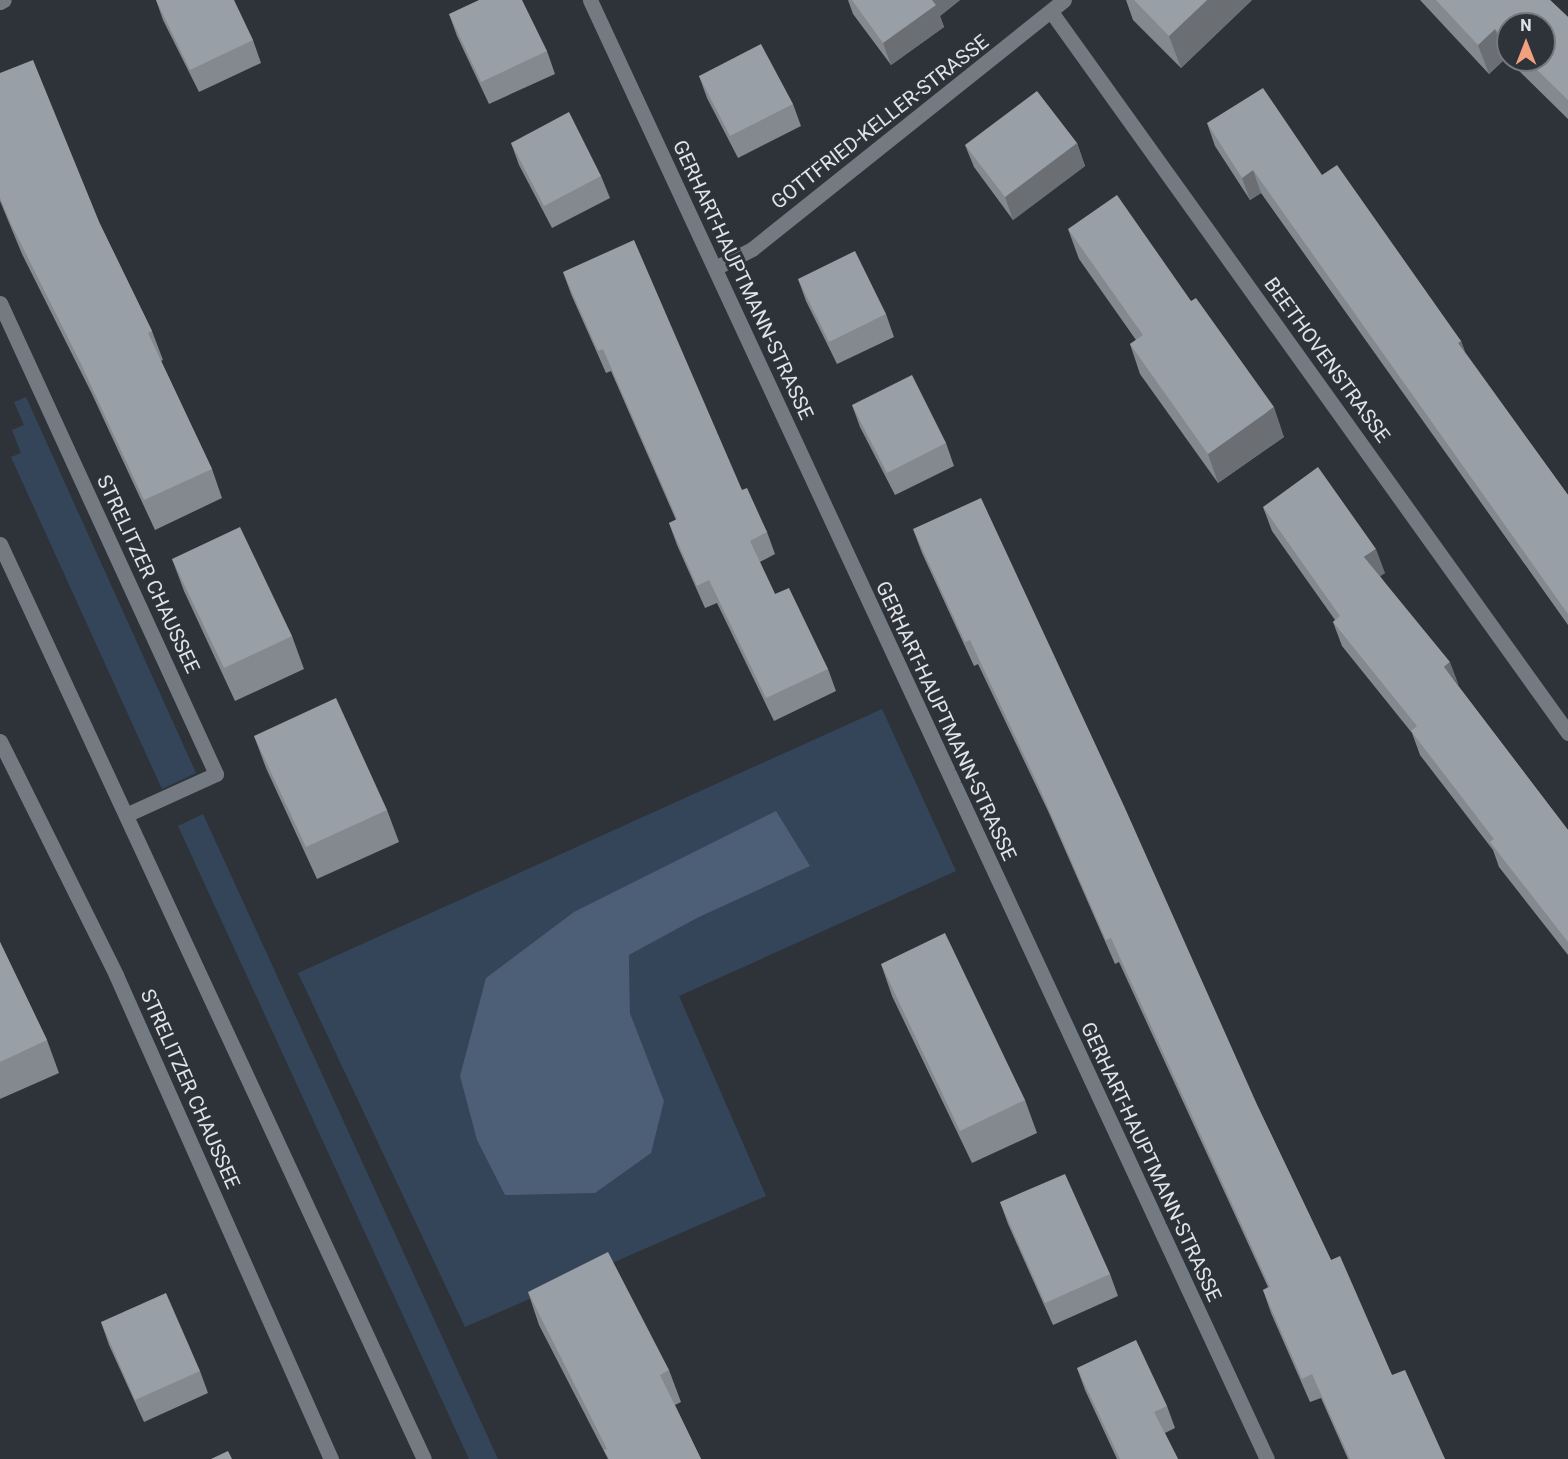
<!DOCTYPE html>
<html>
<head>
<meta charset="utf-8">
<style>
	body { margin:0 }
	#map { position:relative; width:1568px; height:1459px; overflow:hidden; background:#2e3339; font-family:Roboto,sans-serif }
	div>[style] { position:absolute }
	.green>* { inset:0; background:#344559 }
	.water>* { inset:0; background:#4d5f76 }
	.minor>* { height:15px; margin:-7.5px; padding:0 7.5px; transform-origin:7.5px; border-radius:7.5px; background:#747a81 }
	.wall>* { inset:0; background:#84898f }
	.shaded-wall>* { inset:0; background:#6b6f74 }
	.building>* { inset:0; background:#999fa6 }
	span { translate:-50% -50%; white-space:nowrap; text-align:center; line-height:1.15; -webkit-text-stroke:6px #2e3339; paint-order:stroke }
	.street-label { font-size:20px; color:#e0e3e7 }
	.north { position:absolute; left:1496px; top:12px; width:60px; height:60px; box-sizing:border-box; background:#2e3339; border:2px solid #75797f; border-radius:50%; rotate:0deg; font-size:16px; font-weight:700; line-height:24px; text-align:center; color:#e0e3e7 }
	.north::after { content:''; display:block; margin:auto; width:21px; height:27px; background:#f2a17e; clip-path:polygon(50% 0,100% 100%,50% 72%,0 100%) }
</style>
</head>
<body>
<div id="map">
	<div class="green">
		<i style="clip-path:polygon(26px 397px,196px 773px,162px 789px,11px 457px,21px 453px,12px 430px,24px 425px,14px 402px)"></i>
		<i style="clip-path:polygon(evenodd,882px 709px,956px 871px,679px 996px,766px 1196px,465px 1327px,298px 973px,882px 709px,574px 912px,699px 917px,629px 955px,630px 1013px,664px 1101px,574px 912px)"></i>
		<i style="clip-path:polygon(203px 814px,498px 1459px,469px 1459px,178px 826px)"></i>
	</div>
	<div class="water">
		<i style="clip-path:polygon(776px 811px,810px 866px,699px 917px,629px 955px,630px 1013px,664px 1101px,651px 1153px,595px 1193px,505px 1195px,477px 1140px,460px 1076px,486px 978px,574px 912px)"></i>
	</div>
	<div class="minor">
		<i style="left:590px;top:0;width:1608px;rotate:65.11deg"></i>
		<i style="left:0;top:2px;width:4px;rotate:-27deg"></i>
		<i style="left:1052px;top:13px;width:886px;rotate:54.37deg"></i>
		<i style="left:715px;top:268px;width:42px;rotate:-27.2deg"></i>
		<i style="left:752px;top:249px;width:399px;rotate:-38.6deg"></i>
		<i style="left:0;top:303px;width:518px;rotate:65.36deg"></i>
		<i style="left:216px;top:774px;width:97px;rotate:155.6deg"></i>
		<i style="left:0;top:544px;width:1008px;rotate:65.14deg"></i>
		<i style="left:0;top:741px;width:261px;rotate:63.6deg"></i>
		<i style="left:116px;top:975px;width:530px;rotate:66.05deg"></i>
	</div>
	<div class="wall">
		<i style="clip-path:polygon(156px 0,253px 40px,261px 63px,199px 92px,163px 20px)"></i>
		<i style="clip-path:polygon(848px 0,960px 0,940px 16px,944px 27px,891px 65px,853px 14px)"></i>
		<i style="clip-path:polygon(1126px 0,1252px 0,1181px 68px,1133px 20px)"></i>
		<i style="clip-path:polygon(1420px 0,1550px 0,1568px 17px,1568px 119px,1508px 60px,1544px 60px,1508px 24px,1508px 60px,1506px 58px,1489px 74px)"></i>
		<i style="clip-path:polygon(449px 14px,547px 51px,555px 74px,489px 104px,457px 36px)"></i>
		<i style="clip-path:polygon(0 73px,100px 224px,152px 331px,163px 360px,161px 361px,212px 469px,222px 498px,155px 530px,92px 394px,22px 254px,0 201px)"></i>
		<i style="clip-path:polygon(699px 76px,793px 104px,801px 126px,738px 158px,707px 98px)"></i>
		<i style="clip-path:polygon(1207px 123px,1322px 175px,1461px 341px,1465px 352px,1568px 495px,1568px 625px,1261px 193px,1250px 200px,1215px 146px)"></i>
		<i style="clip-path:polygon(511px 143px,601px 176px,610px 198px,552px 228px,519px 165px)"></i>
		<i style="clip-path:polygon(1077px 143px,1085px 166px,1013px 220px,974px 167px,965px 145px)"></i>
		<i style="clip-path:polygon(1068px 229px,1191px 301px,1284px 437px,1218px 483px,1140px 374px,1130px 344px,1136px 340px,1079px 259px)"></i>
		<i style="clip-path:polygon(563px 272px,742px 490px,767px 532px,775px 554px,760px 562px,775px 594px,828px 669px,836px 691px,774px 721px,717px 603px,705px 608px,677px 545px,669px 523px,676px 520px,611px 371px,606px 373px,571px 294px)"></i>
		<i style="clip-path:polygon(798px 279px,886px 314px,894px 337px,837px 364px,806px 301px)"></i>
		<i style="clip-path:polygon(852px 405px,946px 443px,954px 466px,895px 495px,860px 427px)"></i>
		<i style="clip-path:polygon(1263px 507px,1385px 573px,1380px 576px,1458px 686px,1568px 830px,1568px 955px,1499px 867px,1493px 850px,1420px 755px,1412px 733px,1342px 646px,1333px 622px,1335px 620px,1272px 531px)"></i>
		<i style="clip-path:polygon(913px 529px,1259px 1109px,1331px 1260px,1392px 1375px,1445px 1459px,1348px 1459px,1321px 1398px,1310px 1402px,1271px 1313px,1263px 1290px,1268px 1287px,1119px 962px,1115px 964px,1048px 811px,978px 664px,974px 666px,922px 553px)"></i>
		<i style="clip-path:polygon(172px 559px,292px 636px,304px 669px,235px 701px,184px 591px)"></i>
		<i style="clip-path:polygon(254px 736px,387px 810px,399px 842px,317px 879px,266px 768px)"></i>
		<i style="clip-path:polygon(0 942px,47px 1040px,59px 1073px,0 1099px)"></i>
		<i style="clip-path:polygon(881px 964px,1025px 1100px,1037px 1133px,972px 1163px,892px 996px)"></i>
		<i style="clip-path:polygon(1000px 1202px,1110px 1274px,1118px 1296px,1053px 1325px,1008px 1224px)"></i>
		<i style="clip-path:polygon(528px 1292px,669px 1370px,681px 1402px,675px 1405px,701px 1459px,608px 1459px,539px 1325px)"></i>
		<i style="clip-path:polygon(101px 1322px,200px 1371px,208px 1393px,144px 1422px,109px 1345px)"></i>
		<i style="clip-path:polygon(1077px 1368px,1167px 1406px,1175px 1428px,1165px 1433px,1178px 1459px,1117px 1459px,1085px 1390px)"></i>
	</div>
	<div class="shaded-wall">
		<i style="clip-path:polygon(931px 0,960px 0,940px 16px,944px 27px,891px 65px,883px 43px)"></i>
		<i style="clip-path:polygon(1207px 0,1252px 0,1181px 68px,1169px 36px)"></i>
		<i style="clip-path:polygon(1495px 29px,1506px 58px,1489px 74px,1478px 45px)"></i>
		<i style="clip-path:polygon(1077px 143px,1085px 166px,1013px 220px,1005px 197px)"></i>
		<i style="clip-path:polygon(1253px 170px,1261px 193px,1250px 200px,1242px 178px)"></i>
		<i style="clip-path:polygon(1461px 341px,1469px 363px,1458px 343px)"></i>
		<i style="clip-path:polygon(1274px 407px,1284px 437px,1218px 483px,1208px 454px)"></i>
		<i style="clip-path:polygon(1376px 549px,1385px 573px,1373px 581px,1364px 557px)"></i>
		<i style="clip-path:polygon(1450px 662px,1459px 686px,1444px 667px)"></i>
	</div>
	<div class="building">
		<i style="clip-path:polygon(156px 0,234px 0,253px 40px,190px 70px)"></i>
		<i style="clip-path:polygon(479px 0,522px 0,547px 51px,481px 82px,449px 14px)"></i>
		<i style="clip-path:polygon(852px 0,932px 0,936px 5px,883px 43px)"></i>
		<i style="clip-path:polygon(1134px 0,1207px 0,1169px 36px)"></i>
		<i style="clip-path:polygon(1436px 0,1550px 0,1568px 17px,1568px 100px,1527px 60px,1544px 60px,1544px 24px,1508px 24px,1508px 42px,1495px 29px,1478px 45px)"></i>
		<i style="clip-path:polygon(761px 44px,793px 104px,730px 136px,699px 76px)"></i>
		<i style="clip-path:polygon(33px 60px,100px 224px,152px 331px,148px 333px,212px 469px,144px 500px,81px 364px,11px 224px,0 198px,0 73px)"></i>
		<i style="clip-path:polygon(1263px 88px,1322px 175px,1337px 165px,1461px 341px,1458px 343px,1568px 495px,1568px 614px,1253px 170px,1242px 178px,1207px 123px)"></i>
		<i style="clip-path:polygon(1037px 91px,1077px 143px,1005px 197px,965px 145px)"></i>
		<i style="clip-path:polygon(569px 112px,601px 176px,544px 206px,511px 143px)"></i>
		<i style="clip-path:polygon(1117px 195px,1191px 301px,1196px 298px,1274px 407px,1208px 454px,1130px 344px,1143px 335px,1068px 229px)"></i>
		<i style="clip-path:polygon(634px 240px,742px 490px,747px 488px,767px 532px,750px 541px,775px 594px,789px 588px,828px 669px,766px 698px,709px 580px,697px 586px,669px 523px,677px 519px,603px 349px,598px 351px,563px 272px)"></i>
		<i style="clip-path:polygon(855px 251px,886px 314px,829px 342px,798px 279px)"></i>
		<i style="clip-path:polygon(912px 375px,946px 443px,887px 473px,852px 405px)"></i>
		<i style="clip-path:polygon(1318px 467px,1376px 549px,1364px 557px,1450px 662px,1444px 667px,1568px 830px,1568px 942px,1490px 842px,1494px 839px,1411px 731px,1417px 726px,1333px 622px,1340px 616px,1263px 507px)"></i>
		<i style="clip-path:polygon(981px 498px,1124px 806px,1259px 1109px,1331px 1260px,1340px 1256px,1392px 1375px,1405px 1370px,1445px 1459px,1350px 1459px,1312px 1374px,1302px 1379px,1263px 1290px,1270px 1287px,1111px 938px,1106px 940px,1039px 787px,970px 640px,965px 642px,913px 529px)"></i>
		<i style="clip-path:polygon(240px 527px,292px 636px,224px 668px,172px 559px)"></i>
		<i style="clip-path:polygon(336px 698px,387px 810px,306px 847px,254px 736px)"></i>
		<i style="clip-path:polygon(945px 933px,1025px 1100px,960px 1131px,881px 964px)"></i>
		<i style="clip-path:polygon(0 942px,47px 1040px,0 1062px)"></i>
		<i style="clip-path:polygon(1065px 1174px,1110px 1274px,1045px 1303px,1000px 1202px)"></i>
		<i style="clip-path:polygon(608px 1252px,669px 1370px,660px 1375px,701px 1459px,609px 1459px,604px 1450px,607px 1449px,528px 1292px)"></i>
		<i style="clip-path:polygon(166px 1293px,200px 1371px,135px 1400px,101px 1322px)"></i>
		<i style="clip-path:polygon(1136px 1340px,1167px 1406px,1154px 1412px,1178px 1459px,1120px 1459px,1077px 1368px)"></i>
		<i style="clip-path:polygon(228px 1451px,232px 1459px,211px 1459px)"></i>
	</div>
	<div class="street-label">
		<span style="left:880px;top:122px;rotate:-38deg">GOTTFRIED-KELLER-STRASSE</span>
		<span style="left:743px;top:280px;rotate:65deg">GERHART-HAUPTMANN-STRASSE</span>
		<span style="left:1327px;top:360px;rotate:54deg">BEETHOVENSTRASSE</span>
		<span style="left:148px;top:574px;rotate:65deg">STRELITZER CHAUSSEE</span>
		<span style="left:946px;top:721px;rotate:65deg">GERHART-HAUPTMANN-STRASSE</span>
		<span style="left:190px;top:1089px;rotate:66deg">STRELITZER CHAUSSEE</span>
		<span style="left:1151px;top:1162px;rotate:65deg">GERHART-HAUPTMANN-STRASSE</span>
	</div>
	<div class="north">N</div>
</div>
</body>
</html>
